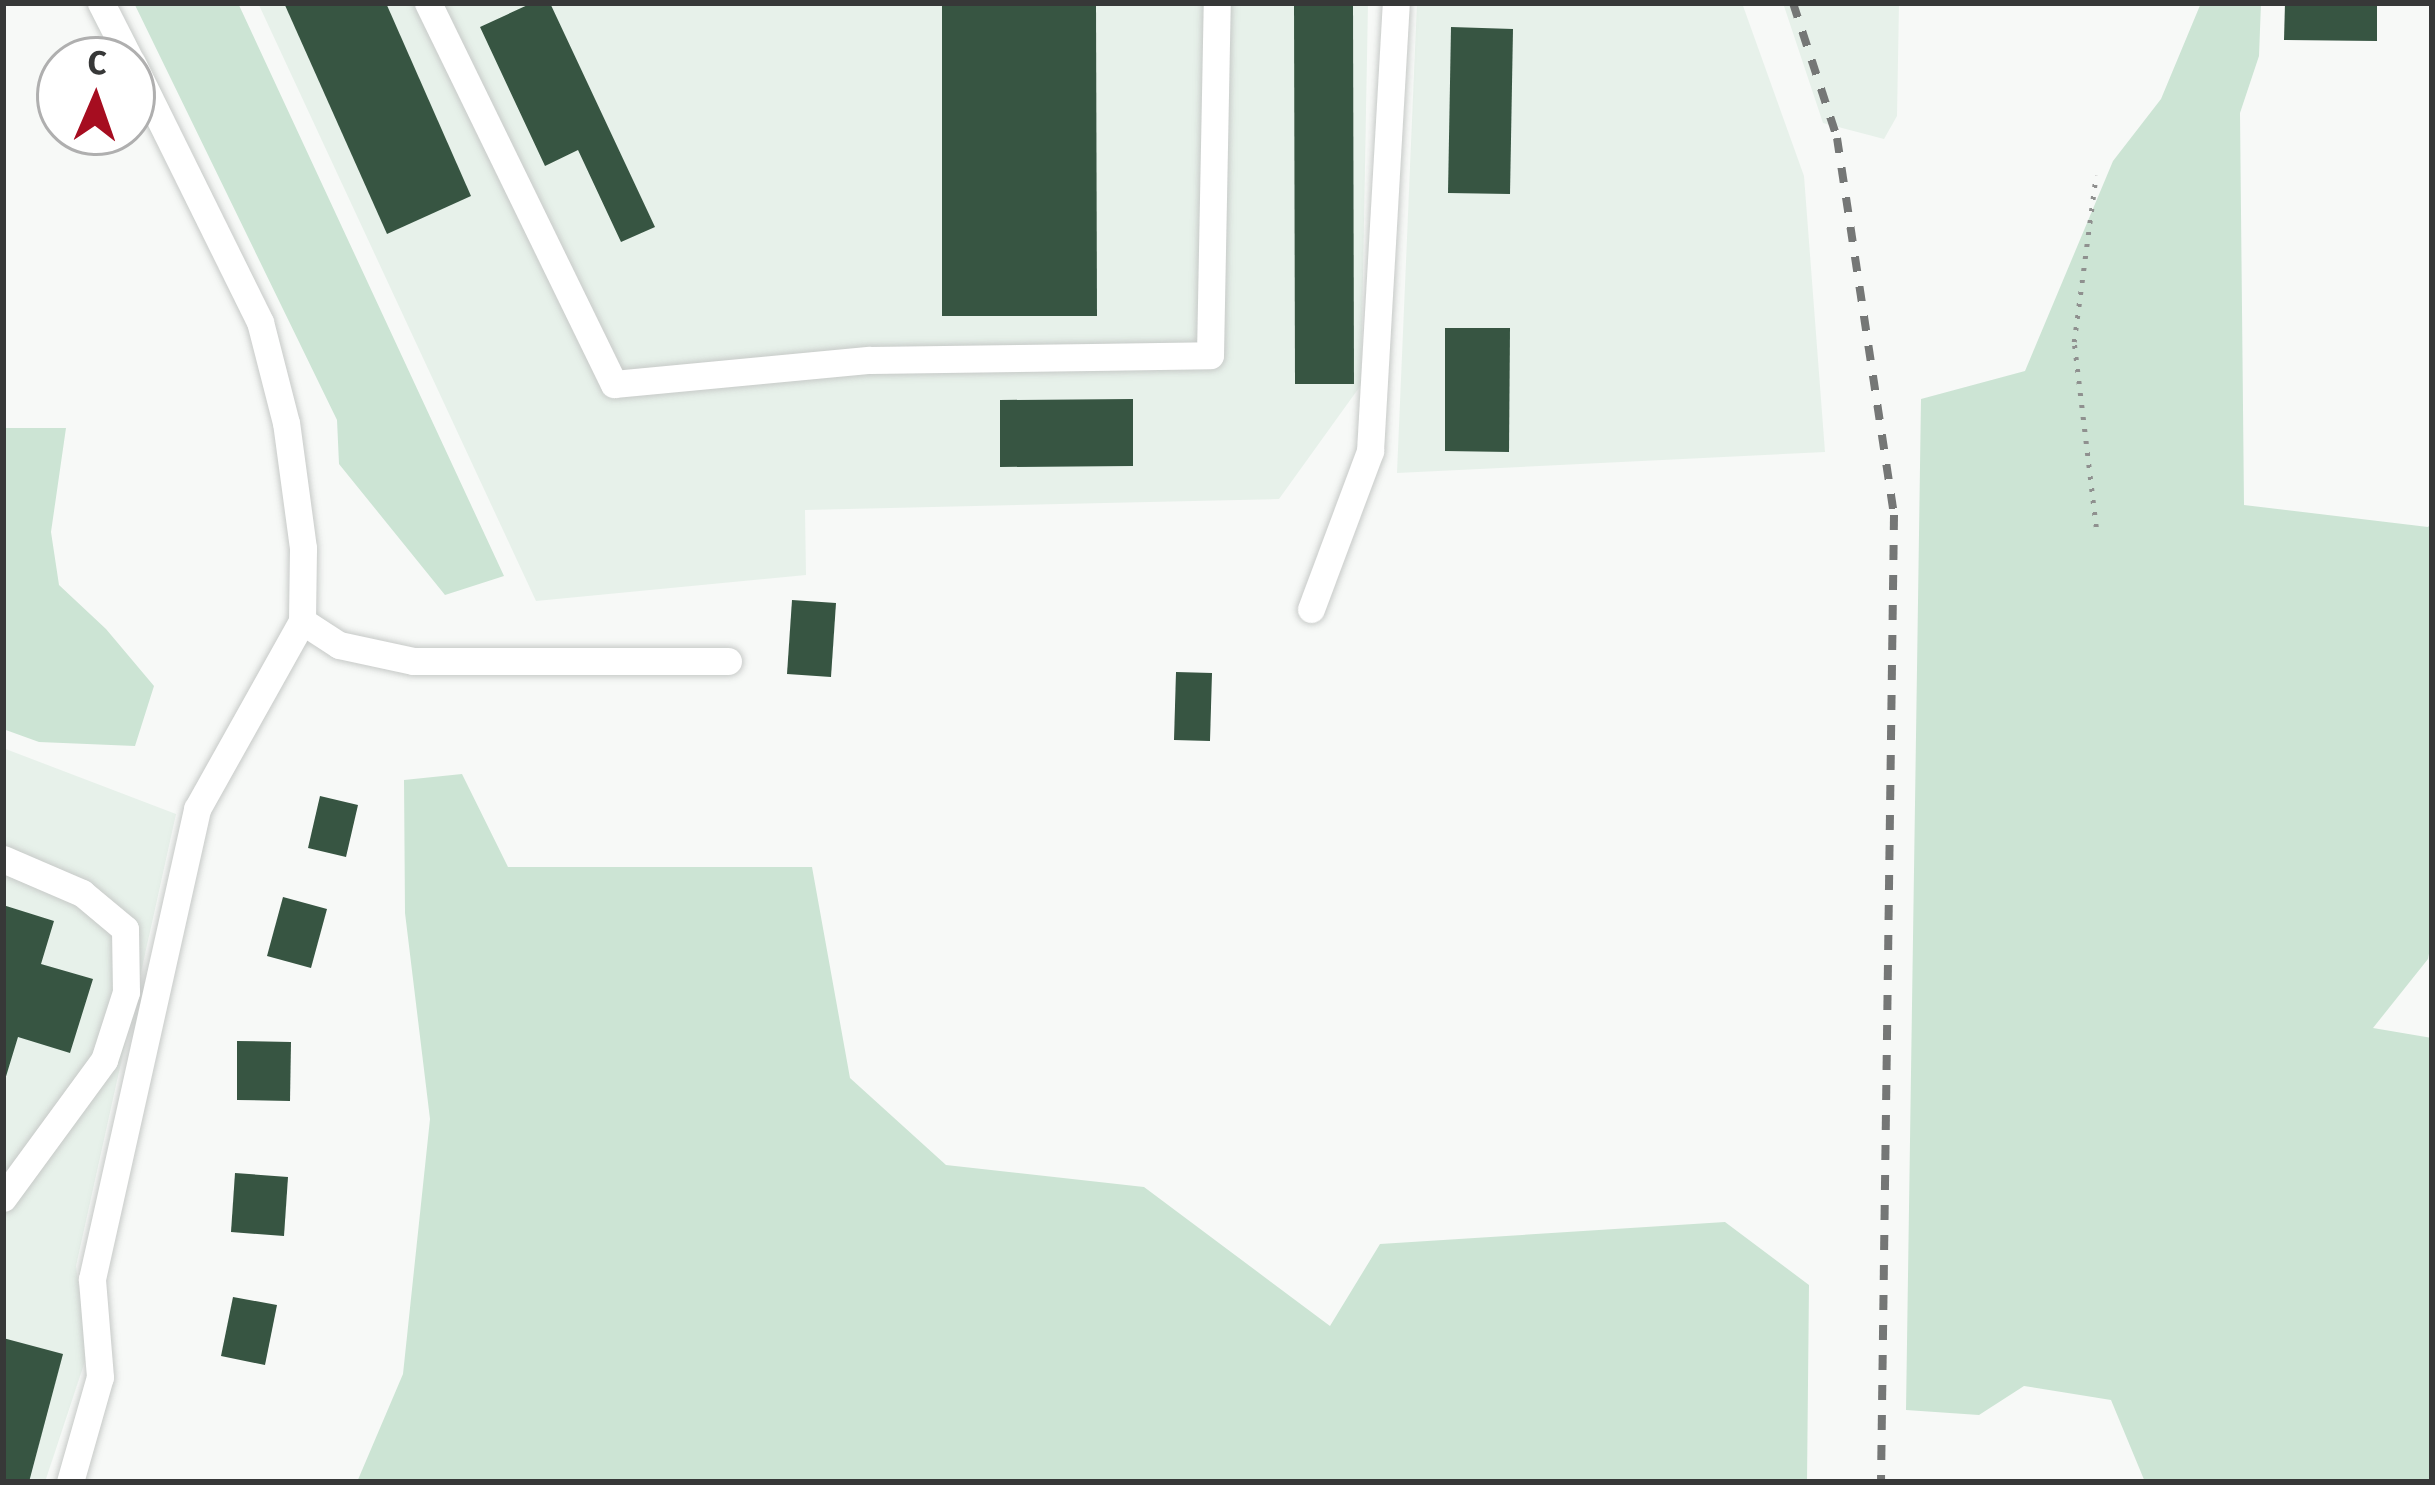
<!DOCTYPE html>
<html>
<head>
<meta charset="utf-8">
<style>
	body { margin:0 }
	#map { position:relative; width:2435px; height:1485px; overflow:hidden; background:#f7f9f7; font-family:"Fira Sans",sans-serif }
	div>[style] { position:absolute }
	.built>* { inset:0; background:#e7f1ea }
	.green>* { inset:0; background:#cce4d4 }
	.building>* { inset:0; background:#375542 }
	.path>* { height:4.5px; margin-top:-2.25px; transform-origin:0; background:repeating-linear-gradient(90deg,#8f908f 0 3px,transparent 0 12px) }
	.roads { filter:drop-shadow(0 0 3px #c7cac8) drop-shadow(0 0 3px #c7cac8) }
	.minor>* { height:27px; margin:-13.5px; padding:0 13.5px; transform-origin:13.5px; border-radius:13.5px; background:#fff }
	.rail>* { height:8px; margin-top:-4px; transform-origin:0; background:repeating-linear-gradient(90deg,#757776 0 15px,transparent 0 30px) }
	span { translate:-50% -50%; white-space:nowrap; text-align:center; line-height:1.15; -webkit-text-stroke:12px #fff; paint-order:stroke }
	.frame { position:absolute; inset:0; border:6px solid #373838; pointer-events:none }
	.north { position:absolute; left:36px; top:36px; width:120px; height:120px; box-sizing:border-box; background:#fff; border:3px solid #afafaf; border-radius:50%; rotate:2deg; font-size:33px; font-weight:700; line-height:48px; text-align:center; color:#373838 }
	.north::after { content:''; display:block; margin:auto; width:42px; height:54px; background:#a60d20; clip-path:polygon(50% 0,100% 100%,50% 72%,0 100%) }
</style>
</head>
<body>
<div id="map">
	<div class="built">
		<i style="clip-path:polygon(258px 3px,1368px 3px,1361px 385px,1279px 499px,805px 510px,806px 575px,536px 601px)"></i>
		<i style="clip-path:polygon(1417px 3px,1742px 3px,1804px 176px,1825px 452px,1397px 473px)"></i>
		<i style="clip-path:polygon(1783px 3px,1899px 3px,1897px 116px,1884px 139px,1823px 123px)"></i>
		<i style="clip-path:polygon(3px 748px,176px 814px,76px 1266px,88px 1352px,45px 1482px,3px 1482px)"></i>
	</div>
	<div class="green">
		<i style="clip-path:polygon(134px 3px,238px 3px,504px 576px,445px 595px,339px 464px,337px 420px)"></i>
		<i style="clip-path:polygon(2201px 3px,2261px 3px,2259px 56px,2240px 113px,2244px 505px,2428px 527px,2432px 522px,2432px 937px,2428px 959px,2373px 1028px,2432px 1038px,2432px 1482px,2145px 1482px,2111px 1400px,2024px 1386px,1979px 1415px,1906px 1410px,1921px 399px,2025px 371px,2113px 161px,2161px 99px)"></i>
		<i style="clip-path:polygon(3px 428px,66px 428px,51px 532px,59px 585px,106px 629px,154px 686px,135px 746px,39px 742px,3px 729px)"></i>
		<i style="clip-path:polygon(462px 774px,508px 867px,812px 867px,850px 1078px,946px 1165px,1144px 1187px,1330px 1326px,1380px 1244px,1725px 1222px,1809px 1285px,1807px 1482px,357px 1482px,403px 1374px,430px 1119px,405px 913px,404px 780px)"></i>
	</div>
	<div class="building">
		<i style="clip-path:polygon(284px 3px,386px 3px,471px 196px,387px 234px)"></i>
		<i style="clip-path:polygon(532px 3px,550px 3px,655px 227px,621px 242px,578px 150px,545px 166px,480px 27px)"></i>
		<i style="clip-path:polygon(942px 3px,1096px 3px,1097px 316px,942px 316px)"></i>
		<i style="clip-path:polygon(1294px 3px,1353px 3px,1354px 384px,1295px 384px)"></i>
		<i style="clip-path:polygon(2285px 3px,2377px 3px,2377px 41px,2284px 40px)"></i>
		<i style="clip-path:polygon(1451px 27px,1513px 29px,1510px 194px,1448px 193px)"></i>
		<i style="clip-path:polygon(1445px 328px,1510px 328px,1509px 452px,1445px 451px)"></i>
		<i style="clip-path:polygon(1133px 399px,1133px 466px,1000px 467px,1000px 400px)"></i>
		<i style="clip-path:polygon(792px 600px,836px 603px,831px 677px,787px 674px)"></i>
		<i style="clip-path:polygon(1176px 672px,1212px 673px,1210px 741px,1174px 740px)"></i>
		<i style="clip-path:polygon(320px 796px,358px 805px,346px 857px,308px 848px)"></i>
		<i style="clip-path:polygon(283px 897px,327px 909px,311px 968px,267px 956px)"></i>
		<i style="clip-path:polygon(3px 905px,54px 921px,41px 964px,93px 979px,70px 1053px,18px 1037px,4px 1083px)"></i>
		<i style="clip-path:polygon(237px 1041px,291px 1042px,290px 1101px,237px 1100px)"></i>
		<i style="clip-path:polygon(235px 1173px,288px 1177px,284px 1236px,231px 1232px)"></i>
		<i style="clip-path:polygon(233px 1297px,277px 1305px,265px 1365px,221px 1356px)"></i>
		<i style="clip-path:polygon(3px 1338px,63px 1354px,29px 1482px,3px 1482px)"></i>
	</div>
	<div class="path">
		<i style="left:2096px;top:527px;width:186px;rotate:-96.8deg"></i>
		<i style="left:2074px;top:342px;width:168px;rotate:-82.5deg"></i>
	</div>
	<div class="roads">
		<div class="minor">
			<i style="left:101px;top:3px;width:64px;rotate:63deg"></i>
			<i style="left:428px;top:3px;width:424px;rotate:64deg"></i>
			<i style="left:614px;top:384px;width:257px;rotate:-5.4deg"></i>
			<i style="left:870px;top:360px;width:340px;rotate:-0.8deg"></i>
			<i style="left:1210px;top:355px;width:352px;rotate:-88.9deg"></i>
			<i style="left:1311px;top:609px;width:169px;rotate:-69.5deg"></i>
			<i style="left:1370px;top:451px;width:449px;rotate:-86.7deg"></i>
			<i style="left:302px;top:621px;width:44px;rotate:33deg"></i>
			<i style="left:339px;top:645px;width:76px;rotate:12.2deg"></i>
			<i style="left:413px;top:661px;width:315px"></i>
			<i style="left:3px;top:859px;width:86px;rotate:23.3deg"></i>
			<i style="left:82px;top:893px;width:56px;rotate:39.9deg"></i>
			<i style="left:125px;top:929px;width:63px;rotate:89.1deg"></i>
			<i style="left:126px;top:992px;width:71px;rotate:107.9deg"></i>
			<i style="left:104px;top:1060px;width:171px;rotate:126.2deg"></i>
			<i style="left:70px;top:1482px;width:109px;rotate:-74.1deg"></i>
			<i style="left:100px;top:1377px;width:98px;rotate:-94.7deg"></i>
			<i style="left:92px;top:1279px;width:482px;rotate:-77.4deg"></i>
			<i style="left:197px;top:809px;width:215px;rotate:-60.8deg"></i>
			<i style="left:302px;top:621px;width:73px;rotate:-89.2deg"></i>
			<i style="left:303px;top:548px;width:126px;rotate:-97.7deg"></i>
			<i style="left:286px;top:423px;width:104px;rotate:-104.4deg"></i>
			<i style="left:260px;top:322px;width:289px;rotate:-116.3deg"></i>
		</div>
	</div>
	<div class="rail">
		<i style="left:1793px;top:3px;width:142px;rotate:71.9deg"></i>
		<i style="left:1837px;top:138px;width:381px;rotate:81.4deg"></i>
		<i style="left:1894px;top:515px;width:967px;rotate:90.77deg"></i>
	</div>
	<div class="frame"></div>
	<div class="north">С</div>
</div>
</body>
</html>
